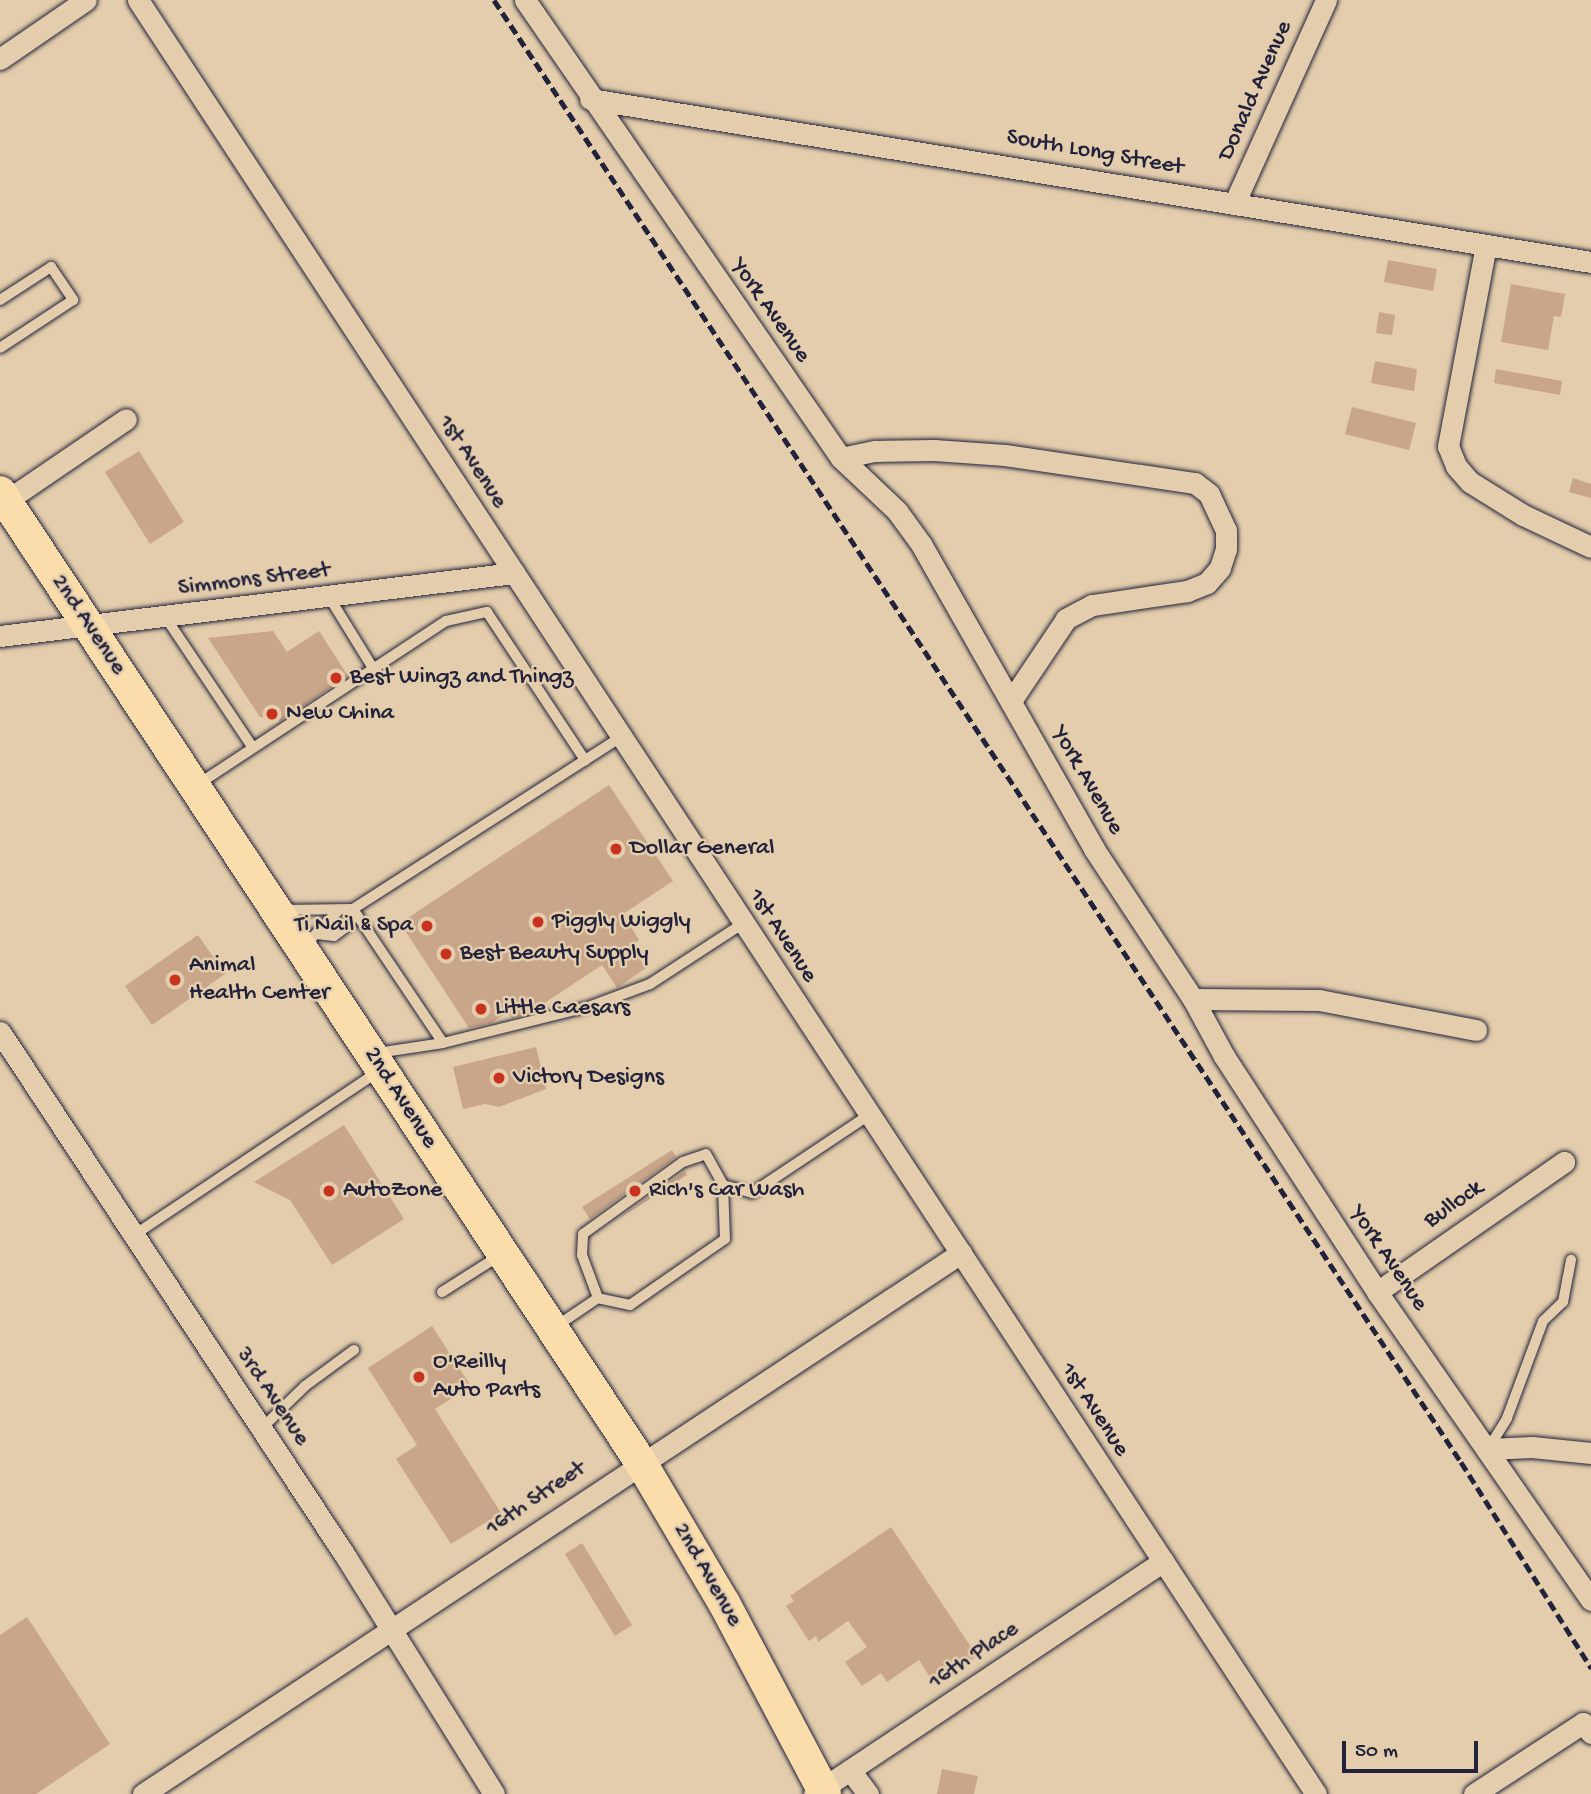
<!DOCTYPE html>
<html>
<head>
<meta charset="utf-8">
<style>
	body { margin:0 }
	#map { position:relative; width:1591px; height:1794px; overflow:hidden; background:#e3cdac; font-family:"Gochi Hand",sans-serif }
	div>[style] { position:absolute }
	.building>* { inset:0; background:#c9a58a }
	.roads { filter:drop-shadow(0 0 2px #22223b) drop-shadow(0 0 2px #22223b) }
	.lane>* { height:10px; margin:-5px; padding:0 5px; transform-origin:5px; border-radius:5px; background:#e3cdac }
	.street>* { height:21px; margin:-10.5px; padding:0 10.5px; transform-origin:10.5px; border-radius:10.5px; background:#e3cdac }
	.primary>* { height:32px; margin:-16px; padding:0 16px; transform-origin:16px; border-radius:16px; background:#fbddab }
	.rail>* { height:5px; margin-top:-2.5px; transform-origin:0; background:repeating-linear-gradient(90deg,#22223b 0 10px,transparent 0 15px) }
	.dots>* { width:19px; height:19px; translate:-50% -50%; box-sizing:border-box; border:4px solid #e3cdac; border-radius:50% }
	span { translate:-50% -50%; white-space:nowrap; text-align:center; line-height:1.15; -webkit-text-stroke:5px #e3cdac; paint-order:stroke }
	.street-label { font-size:24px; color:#22223b }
	.poi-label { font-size:24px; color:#22223b }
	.left { translate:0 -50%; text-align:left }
	.right { translate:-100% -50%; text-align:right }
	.scale { position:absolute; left:1342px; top:1741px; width:136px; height:32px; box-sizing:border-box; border:4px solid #22223b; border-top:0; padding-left:9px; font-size:21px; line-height:24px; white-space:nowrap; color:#22223b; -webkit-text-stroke:5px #e3cdac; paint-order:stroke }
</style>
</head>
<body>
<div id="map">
	<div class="building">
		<i style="clip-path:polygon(1388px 260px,1437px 269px,1433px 291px,1384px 282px)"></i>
		<i style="clip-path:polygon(1511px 284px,1565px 294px,1561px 317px,1554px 316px,1548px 350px,1501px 342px)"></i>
		<i style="clip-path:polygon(1379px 312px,1395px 315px,1392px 335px,1376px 333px)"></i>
		<i style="clip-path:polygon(1375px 361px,1417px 369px,1414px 391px,1371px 383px)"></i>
		<i style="clip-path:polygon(1496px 369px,1562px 381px,1560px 395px,1494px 383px)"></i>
		<i style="clip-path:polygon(1352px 407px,1416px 423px,1409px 450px,1345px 434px)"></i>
		<i style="clip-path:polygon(139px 451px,184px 522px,150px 544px,105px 472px)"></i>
		<i style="clip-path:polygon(1573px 478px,1591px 484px,1591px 498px,1569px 492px)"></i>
		<i style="clip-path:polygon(273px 631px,287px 652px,319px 631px,348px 676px,280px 721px,260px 717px,208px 638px)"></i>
		<i style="clip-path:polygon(609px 785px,673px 881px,623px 914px,639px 940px,631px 946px,646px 968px,617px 988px,602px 965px,528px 1014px,512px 1018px,508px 1012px,491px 1023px,469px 1028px,400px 923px)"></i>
		<i style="clip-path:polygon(198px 935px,225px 974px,152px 1025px,125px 986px)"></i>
		<i style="clip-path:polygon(536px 1047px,546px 1089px,499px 1107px,485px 1104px,463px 1109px,453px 1067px)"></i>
		<i style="clip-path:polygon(344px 1125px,404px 1219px,332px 1265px,290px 1200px,254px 1182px)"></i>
		<i style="clip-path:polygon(672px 1150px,676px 1157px,590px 1219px,582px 1207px)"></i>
		<i style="clip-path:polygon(685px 1171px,687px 1175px,612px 1223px)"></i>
		<i style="clip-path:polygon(432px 1326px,471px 1386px,435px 1409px,501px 1513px,451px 1544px,396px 1459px,417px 1445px,368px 1368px)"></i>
		<i style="clip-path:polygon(891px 1527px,977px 1656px,935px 1685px,919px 1660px,887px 1682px,881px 1673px,862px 1686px,845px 1662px,867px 1647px,848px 1621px,818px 1642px,816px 1636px,809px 1641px,786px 1606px,794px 1601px,790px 1596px)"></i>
		<i style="clip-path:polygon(582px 1543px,632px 1625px,615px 1636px,565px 1554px)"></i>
		<i style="clip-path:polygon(27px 1617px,110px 1744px,36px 1794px,0 1794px,0 1635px)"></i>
		<i style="clip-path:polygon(942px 1769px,978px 1776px,974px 1794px,937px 1794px)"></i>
	</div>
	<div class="roads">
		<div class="lane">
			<i style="left:0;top:300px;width:61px;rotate:-32.9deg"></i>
			<i style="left:51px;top:267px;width:40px;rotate:56deg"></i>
			<i style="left:73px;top:300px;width:87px;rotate:146.7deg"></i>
			<i style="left:329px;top:597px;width:86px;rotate:58.3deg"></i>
			<i style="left:166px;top:618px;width:156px;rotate:56.2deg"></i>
			<i style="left:197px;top:785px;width:298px;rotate:-33.4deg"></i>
			<i style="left:446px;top:621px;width:42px;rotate:-12.4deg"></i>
			<i style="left:487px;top:612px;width:178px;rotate:56.5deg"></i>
			<i style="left:353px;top:909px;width:161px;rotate:56.1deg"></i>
			<i style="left:283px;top:910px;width:70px;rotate:-0.8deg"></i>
			<i style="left:353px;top:909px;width:318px;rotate:-32.7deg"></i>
			<i style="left:317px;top:934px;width:17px;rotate:7deg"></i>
			<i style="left:334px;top:936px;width:20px;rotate:-37deg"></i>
			<i style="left:350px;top:924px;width:15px;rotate:-79deg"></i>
			<i style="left:312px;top:938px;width:37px;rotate:-46deg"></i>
			<i style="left:377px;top:1053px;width:67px;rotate:-8.6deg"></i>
			<i style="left:443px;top:1043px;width:153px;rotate:-14deg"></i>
			<i style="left:591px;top:1006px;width:63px;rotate:-20.4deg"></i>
			<i style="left:650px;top:984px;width:110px;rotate:-33.1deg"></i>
			<i style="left:706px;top:1154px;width:35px;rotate:61deg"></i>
			<i style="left:723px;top:1185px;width:54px;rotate:87.9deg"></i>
			<i style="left:725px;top:1239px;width:116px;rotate:145.2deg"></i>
			<i style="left:630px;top:1305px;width:33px;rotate:-168deg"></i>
			<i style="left:598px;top:1298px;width:46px;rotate:-110.4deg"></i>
			<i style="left:582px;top:1255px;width:21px;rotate:-87deg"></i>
			<i style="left:583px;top:1234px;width:123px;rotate:-35.8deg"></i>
			<i style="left:683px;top:1162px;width:24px;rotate:-19deg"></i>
			<i style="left:723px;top:1185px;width:30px;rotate:15deg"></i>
			<i style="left:752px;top:1193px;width:141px;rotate:-33.7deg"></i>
			<i style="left:134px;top:1235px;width:295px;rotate:-33.8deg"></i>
			<i style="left:442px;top:1292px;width:71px;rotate:-32.3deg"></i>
			<i style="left:555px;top:1327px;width:52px;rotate:-34deg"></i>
			<i style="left:262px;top:1428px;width:60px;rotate:-44.3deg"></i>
			<i style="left:305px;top:1386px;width:61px;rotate:-36.3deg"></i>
			<i style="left:1488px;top:1449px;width:36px;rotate:-58deg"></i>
			<i style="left:1507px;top:1418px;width:103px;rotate:-69.6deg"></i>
			<i style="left:1543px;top:1321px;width:28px;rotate:-44deg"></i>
			<i style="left:1563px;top:1302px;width:43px;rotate:-79.2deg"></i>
		</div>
		<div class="street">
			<i style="left:138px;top:0;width:2146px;rotate:56.71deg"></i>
			<i style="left:525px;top:0;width:556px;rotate:55.4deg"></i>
			<i style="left:841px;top:458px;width:77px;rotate:43.4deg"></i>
			<i style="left:897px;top:511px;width:41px;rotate:54deg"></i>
			<i style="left:921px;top:544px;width:351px;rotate:60.4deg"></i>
			<i style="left:1094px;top:849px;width:180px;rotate:56.6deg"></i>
			<i style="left:1193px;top:999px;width:65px;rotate:61.5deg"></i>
			<i style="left:1224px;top:1056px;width:281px;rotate:57deg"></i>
			<i style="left:1377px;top:1292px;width:375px;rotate:55.2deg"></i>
			<i style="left:0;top:59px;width:104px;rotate:-34.5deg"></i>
			<i style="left:590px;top:99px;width:1014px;rotate:9.25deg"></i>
			<i style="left:1234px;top:204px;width:224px;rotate:-65.7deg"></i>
			<i style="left:1486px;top:245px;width:205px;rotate:100.7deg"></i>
			<i style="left:1448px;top:446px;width:22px;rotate:68deg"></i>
			<i style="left:1456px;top:466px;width:21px;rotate:49deg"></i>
			<i style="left:1470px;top:482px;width:62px;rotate:31.9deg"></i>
			<i style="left:1523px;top:515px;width:75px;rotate:25.2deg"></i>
			<i style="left:841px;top:458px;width:35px;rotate:-12deg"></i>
			<i style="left:875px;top:451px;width:59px;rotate:-1deg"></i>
			<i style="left:934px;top:450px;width:71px;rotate:4deg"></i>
			<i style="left:1005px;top:455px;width:192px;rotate:8.4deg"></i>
			<i style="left:1195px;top:483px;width:18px;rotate:38deg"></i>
			<i style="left:1209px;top:494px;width:40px;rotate:65deg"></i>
			<i style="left:1226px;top:530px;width:19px;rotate:90deg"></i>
			<i style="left:1226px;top:549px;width:20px;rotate:108deg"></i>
			<i style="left:1220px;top:568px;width:20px;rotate:131deg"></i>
			<i style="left:1207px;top:583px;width:22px;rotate:158deg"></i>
			<i style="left:1187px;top:591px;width:96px;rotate:171.6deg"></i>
			<i style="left:1092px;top:605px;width:30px;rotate:152deg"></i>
			<i style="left:1066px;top:619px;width:99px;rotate:123.9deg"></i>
			<i style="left:6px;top:501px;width:145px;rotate:-34.3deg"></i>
			<i style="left:0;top:636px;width:518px;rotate:-6.99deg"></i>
			<i style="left:1193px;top:999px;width:126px;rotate:0.5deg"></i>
			<i style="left:1319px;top:1000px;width:160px;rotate:10.8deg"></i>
			<i style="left:0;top:1032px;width:629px;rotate:56.61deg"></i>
			<i style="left:346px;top:1557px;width:279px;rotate:58deg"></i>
			<i style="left:1377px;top:1292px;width:228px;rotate:-34.8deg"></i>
			<i style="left:1488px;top:1449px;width:44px;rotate:-2.6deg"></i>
			<i style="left:1532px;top:1447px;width:59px;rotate:5.8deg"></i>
			<i style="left:850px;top:1770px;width:30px;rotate:53deg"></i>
			<i style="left:143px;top:1794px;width:981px;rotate:-33.48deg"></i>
			<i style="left:814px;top:1794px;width:420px;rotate:-33.7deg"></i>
			<i style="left:1474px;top:1794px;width:130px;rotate:-33.1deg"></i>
			<i style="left:1583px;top:1723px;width:13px;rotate:51deg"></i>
		</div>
		<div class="primary">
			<i style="left:0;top:492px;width:1161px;rotate:56.56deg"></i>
			<i style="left:640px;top:1461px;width:165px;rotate:59.4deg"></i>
			<i style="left:724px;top:1603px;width:216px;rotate:62.1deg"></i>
		</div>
	</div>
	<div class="rail">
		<i style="left:494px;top:0;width:1753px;rotate:56.52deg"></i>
		<i style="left:1461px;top:1462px;width:244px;rotate:57.7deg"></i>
	</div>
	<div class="dots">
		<i style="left:336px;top:678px;background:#c8321e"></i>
		<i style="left:272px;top:714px;background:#c8321e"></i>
		<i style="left:616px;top:849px;background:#c8321e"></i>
		<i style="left:538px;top:922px;background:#c8321e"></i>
		<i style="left:427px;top:926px;background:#c8321e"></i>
		<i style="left:446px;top:954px;background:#c8321e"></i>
		<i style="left:175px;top:980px;background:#c8321e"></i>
		<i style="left:481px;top:1009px;background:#c8321e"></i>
		<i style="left:499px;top:1078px;background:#c8321e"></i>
		<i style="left:329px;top:1191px;background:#c8321e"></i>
		<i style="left:635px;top:1191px;background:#c8321e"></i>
		<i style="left:419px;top:1377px;background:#c8321e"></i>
	</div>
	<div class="street-label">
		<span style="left:1256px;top:91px;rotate:-66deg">Donald Avenue</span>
		<span style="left:1095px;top:153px;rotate:10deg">South Long Street</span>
		<span style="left:770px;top:311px;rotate:55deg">York Avenue</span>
		<span style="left:472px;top:462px;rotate:57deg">1st Avenue</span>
		<span style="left:254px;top:580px;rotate:-7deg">Simmons Street</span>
		<span style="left:88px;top:625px;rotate:56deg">2nd Avenue</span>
		<span style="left:1087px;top:781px;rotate:60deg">York Avenue</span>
		<span style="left:782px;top:936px;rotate:57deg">1st Avenue</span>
		<span style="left:400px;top:1098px;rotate:57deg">2nd Avenue</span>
		<span style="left:1454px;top:1205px;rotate:-35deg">Bullock</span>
		<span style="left:1388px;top:1259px;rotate:56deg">York Avenue</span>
		<span style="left:272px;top:1397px;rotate:56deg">3rd Avenue</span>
		<span style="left:1094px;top:1410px;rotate:57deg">1st Avenue</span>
		<span style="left:536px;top:1499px;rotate:-34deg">16th Street</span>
		<span style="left:707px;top:1575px;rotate:60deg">2nd Avenue</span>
		<span style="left:974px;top:1656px;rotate:-34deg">16th Place</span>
	</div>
	<div class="poi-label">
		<span class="left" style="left:350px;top:678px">Best Wingz and Thingz</span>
		<span class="left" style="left:286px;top:714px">New China</span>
		<span class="left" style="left:630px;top:849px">Dollar General</span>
		<span class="left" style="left:552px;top:922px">Piggly Wiggly</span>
		<span class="right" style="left:413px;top:926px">Ti Nail &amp; Spa</span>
		<span class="left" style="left:460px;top:954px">Best Beauty Supply</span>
		<span class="left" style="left:189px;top:980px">Animal<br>Health Center</span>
		<span class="left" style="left:495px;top:1009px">Little Caesars</span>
		<span class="left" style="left:513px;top:1078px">Victory Designs</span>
		<span class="left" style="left:343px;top:1191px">AutoZone</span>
		<span class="left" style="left:649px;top:1191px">Rich's Car Wash</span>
		<span class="left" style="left:433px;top:1377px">O'Reilly<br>Auto Parts</span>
	</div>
	<div class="scale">50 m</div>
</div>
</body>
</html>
